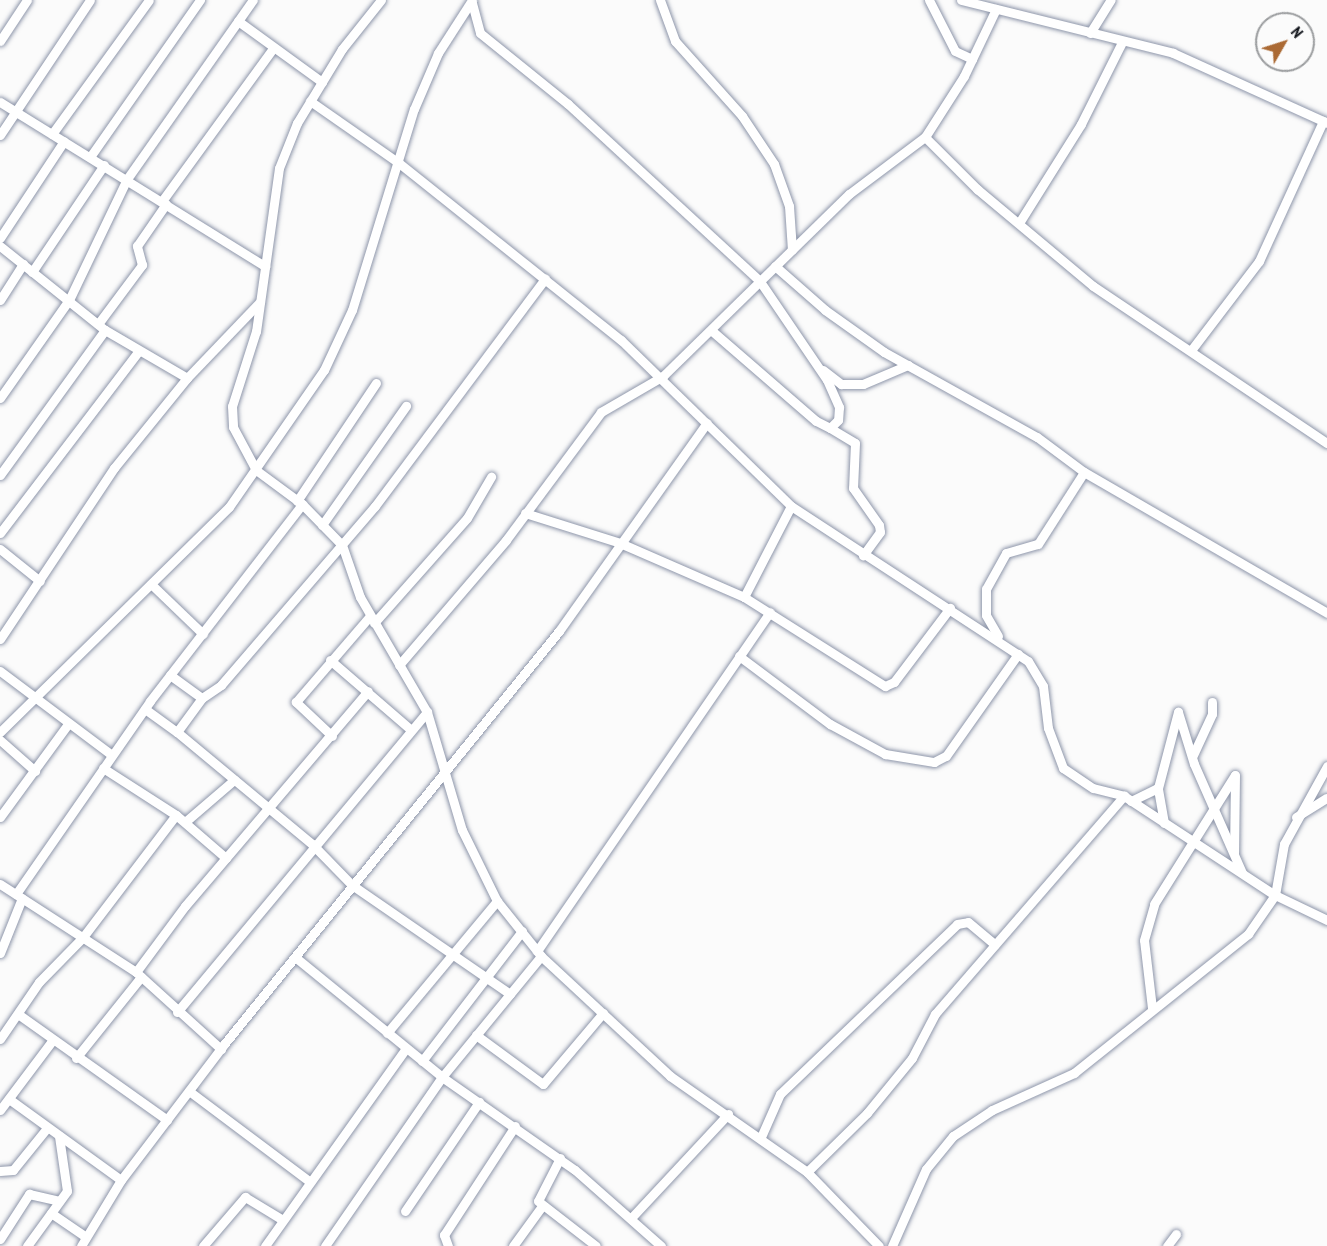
<!DOCTYPE html>
<html>
<head>
<meta charset="utf-8">
<style>
	body { margin:0 }
	#map { position:relative; width:1327px; height:1246px; overflow:hidden; background:#fbfbfb; font-family:"PT Sans Narrow",sans-serif }
	div>[style] { position:absolute }
	.roads { filter:drop-shadow(0 0 2px #8e96aa) drop-shadow(0 0 2px #8e96aa) }
	.street>* { height:9px; margin:-4.5px; padding:0 4.5px; transform-origin:4.5px; border-radius:4.5px; background:#fff }
	span { translate:-50% -50%; white-space:nowrap; text-align:center; line-height:1.15; -webkit-text-stroke:6px #fbfbfb; paint-order:stroke }
	.north { position:absolute; left:1255px; top:12px; width:60px; height:60px; box-sizing:border-box; background:#fbfbfb; border:2px solid #9b9d9f; border-radius:50%; rotate:51deg; font-size:16px; font-weight:700; line-height:24px; text-align:center; color:#0c0f16 }
	.north::after { content:''; display:block; margin:auto; width:21px; height:27px; background:#ab6a34; clip-path:polygon(50% 0,100% 100%,50% 72%,0 100%) }
</style>
</head>
<body>
<div id="map">
	<div class="roads">
		<div class="street">
			<i style="left:381px;top:0;width:63px;rotate:128.5deg"></i>
			<i style="left:342px;top:49px;width:87px;rotate:121.3deg"></i>
			<i style="left:297px;top:123px;width:48px;rotate:111.8deg"></i>
			<i style="left:279px;top:168px;width:165px;rotate:98deg"></i>
			<i style="left:256px;top:331px;width:79px;rotate:107.7deg"></i>
			<i style="left:232px;top:406px;width:21px;rotate:87deg"></i>
			<i style="left:233px;top:427px;width:49px;rotate:61.9deg"></i>
			<i style="left:256px;top:470px;width:57px;rotate:36.5deg"></i>
			<i style="left:302px;top:504px;width:57px;rotate:45.7deg"></i>
			<i style="left:342px;top:545px;width:55px;rotate:70.9deg"></i>
			<i style="left:360px;top:597px;width:133px;rotate:59.8deg"></i>
			<i style="left:427px;top:712px;width:123px;rotate:73.5deg"></i>
			<i style="left:462px;top:830px;width:79px;rotate:63.8deg"></i>
			<i style="left:497px;top:901px;width:70px;rotate:51.3deg"></i>
			<i style="left:541px;top:956px;width:176px;rotate:42.9deg"></i>
			<i style="left:670px;top:1076px;width:167px;rotate:35deg"></i>
			<i style="left:807px;top:1172px;width:103px;rotate:45.8deg"></i>
			<i style="left:660px;top:0;width:44px;rotate:69.9deg"></i>
			<i style="left:675px;top:41px;width:101px;rotate:48.2deg"></i>
			<i style="left:742px;top:116px;width:58px;rotate:56.3deg"></i>
			<i style="left:774px;top:164px;width:45px;rotate:70.3deg"></i>
			<i style="left:789px;top:206px;width:44px;rotate:86.1deg"></i>
			<i style="left:929px;top:0;width:57px;rotate:63deg"></i>
			<i style="left:955px;top:51px;width:19px;rotate:25deg"></i>
			<i style="left:961px;top:0;width:219px;rotate:14deg"></i>
			<i style="left:1173px;top:53px;width:169px;rotate:24.4deg"></i>
			<i style="left:472px;top:3px;width:31px;rotate:75deg"></i>
			<i style="left:480px;top:33px;width:113px;rotate:38.9deg"></i>
			<i style="left:568px;top:104px;width:260px;rotate:42.7deg"></i>
			<i style="left:759px;top:280px;width:121px;rotate:55.8deg"></i>
			<i style="left:827px;top:380px;width:30px;rotate:66deg"></i>
			<i style="left:839px;top:407px;width:13px;rotate:94deg"></i>
			<i style="left:838px;top:420px;width:11px;rotate:135deg"></i>
			<i style="left:830px;top:428px;width:16px;rotate:-153deg"></i>
			<i style="left:816px;top:421px;width:139px;rotate:-139.1deg"></i>
			<i style="left:238px;top:21px;width:104px;rotate:36deg"></i>
			<i style="left:1090px;top:33px;width:39px;rotate:-58deg"></i>
			<i style="left:0;top:41px;width:49px;rotate:-56.6deg"></i>
			<i style="left:310px;top:101px;width:108px;rotate:34.9deg"></i>
			<i style="left:399px;top:163px;width:284px;rotate:38.6deg"></i>
			<i style="left:621px;top:340px;width:238px;rotate:44.3deg"></i>
			<i style="left:791px;top:506px;width:283px;rotate:33.2deg"></i>
			<i style="left:1028px;top:661px;width:29px;rotate:59deg"></i>
			<i style="left:1043px;top:686px;width:42px;rotate:83.2deg"></i>
			<i style="left:1048px;top:728px;width:43px;rotate:69.4deg"></i>
			<i style="left:1063px;top:768px;width:36px;rotate:34deg"></i>
			<i style="left:1093px;top:788px;width:32px;rotate:14deg"></i>
			<i style="left:0;top:102px;width:312px;rotate:31.8deg"></i>
			<i style="left:52px;top:134px;width:165px;rotate:-54.1deg"></i>
			<i style="left:0;top:135px;width:162px;rotate:-56.3deg"></i>
			<i style="left:925px;top:137px;width:74px;rotate:45deg"></i>
			<i style="left:977px;top:189px;width:151px;rotate:39.9deg"></i>
			<i style="left:1093px;top:286px;width:282px;rotate:33.9deg"></i>
			<i style="left:90px;top:157px;width:192px;rotate:-55deg"></i>
			<i style="left:162px;top:201px;width:190px;rotate:-54deg"></i>
			<i style="left:1019px;top:223px;width:117px;rotate:-57.9deg"></i>
			<i style="left:1081px;top:124px;width:92px;rotate:-63.4deg"></i>
			<i style="left:0;top:238px;width:116px;rotate:-56.6deg"></i>
			<i style="left:0;top:246px;width:134px;rotate:38.7deg"></i>
			<i style="left:105px;top:330px;width:95px;rotate:30.3deg"></i>
			<i style="left:775px;top:266px;width:67px;rotate:41.3deg"></i>
			<i style="left:825px;top:310px;width:72px;rotate:35.4deg"></i>
			<i style="left:884px;top:352px;width:175px;rotate:29.1deg"></i>
			<i style="left:1037px;top:437px;width:59px;rotate:36.7deg"></i>
			<i style="left:1084px;top:472px;width:281px;rotate:30.1deg"></i>
			<i style="left:32px;top:272px;width:129px;rotate:-56.1deg"></i>
			<i style="left:0;top:300px;width:43px;rotate:-57.4deg"></i>
			<i style="left:98px;top:324px;width:74px;rotate:-53.3deg"></i>
			<i style="left:142px;top:265px;width:20px;rotate:-105deg"></i>
			<i style="left:137px;top:246px;width:51px;rotate:-55.4deg"></i>
			<i style="left:1192px;top:349px;width:111px;rotate:-52.7deg"></i>
			<i style="left:1259px;top:261px;width:154px;rotate:-65.4deg"></i>
			<i style="left:823px;top:370px;width:23px;rotate:38deg"></i>
			<i style="left:841px;top:384px;width:22px"></i>
			<i style="left:863px;top:384px;width:49px;rotate:-22.9deg"></i>
			<i style="left:0;top:398px;width:120px;rotate:-54.9deg"></i>
			<i style="left:69px;top:300px;width:134px;rotate:-64.4deg"></i>
			<i style="left:127px;top:179px;width:219px;rotate:-54.9deg"></i>
			<i style="left:830px;top:428px;width:29px;rotate:31deg"></i>
			<i style="left:855px;top:443px;width:45px;rotate:92.5deg"></i>
			<i style="left:853px;top:488px;width:45px;rotate:54.9deg"></i>
			<i style="left:879px;top:525px;width:7px;rotate:82deg"></i>
			<i style="left:880px;top:532px;width:29px;rotate:126deg"></i>
			<i style="left:0;top:475px;width:179px;rotate:-54.1deg"></i>
			<i style="left:297px;top:501px;width:142px;rotate:-56.2deg"></i>
			<i style="left:525px;top:513px;width:100px;rotate:17.5deg"></i>
			<i style="left:620px;top:543px;width:135px;rotate:23.5deg"></i>
			<i style="left:744px;top:597px;width:167px;rotate:32.3deg"></i>
			<i style="left:885px;top:686px;width:10px;rotate:-24deg"></i>
			<i style="left:894px;top:682px;width:93px;rotate:-52.9deg"></i>
			<i style="left:322px;top:525px;width:146px;rotate:-54.8deg"></i>
			<i style="left:0;top:533px;width:226px;rotate:-52.7deg"></i>
			<i style="left:0;top:549px;width:51px;rotate:38.7deg"></i>
			<i style="left:151px;top:584px;width:72px;rotate:43.9deg"></i>
			<i style="left:744px;top:597px;width:102px;rotate:-62.7deg"></i>
			<i style="left:374px;top:623px;width:140px;rotate:-48.5deg"></i>
			<i style="left:467px;top:518px;width:48px;rotate:-59.7deg"></i>
			<i style="left:998px;top:636px;width:24px;rotate:-120deg"></i>
			<i style="left:986px;top:615px;width:26px;rotate:-90deg"></i>
			<i style="left:986px;top:589px;width:41px;rotate:-60.9deg"></i>
			<i style="left:1006px;top:553px;width:33px;rotate:-16deg"></i>
			<i style="left:1038px;top:544px;width:85px;rotate:-57.4deg"></i>
			<i style="left:0;top:639px;width:206px;rotate:-56.3deg"></i>
			<i style="left:114px;top:468px;width:116px;rotate:-51deg"></i>
			<i style="left:187px;top:378px;width:105px;rotate:-46.2deg"></i>
			<i style="left:739px;top:656px;width:114px;rotate:36.8deg"></i>
			<i style="left:830px;top:724px;width:63px;rotate:28.6deg"></i>
			<i style="left:885px;top:754px;width:50px;rotate:9.3deg"></i>
			<i style="left:934px;top:762px;width:13px;rotate:-27deg"></i>
			<i style="left:946px;top:756px;width:125px;rotate:-54.8deg"></i>
			<i style="left:330px;top:660px;width:107px;rotate:40.8deg"></i>
			<i style="left:399px;top:665px;width:165px;rotate:-49.4deg"></i>
			<i style="left:506px;top:540px;width:159px;rotate:-53.4deg"></i>
			<i style="left:601px;top:412px;width:72px;rotate:-30.1deg"></i>
			<i style="left:663px;top:376px;width:260px;rotate:-44.4deg"></i>
			<i style="left:849px;top:194px;width:95px;rotate:-36.9deg"></i>
			<i style="left:925px;top:137px;width:72px;rotate:-57.4deg"></i>
			<i style="left:964px;top:76px;width:74px;rotate:-64.5deg"></i>
			<i style="left:0;top:671px;width:140px;rotate:36.9deg"></i>
			<i style="left:170px;top:675px;width:39px;rotate:36deg"></i>
			<i style="left:202px;top:698px;width:23px;rotate:-34deg"></i>
			<i style="left:221px;top:685px;width:236px;rotate:-49.3deg"></i>
			<i style="left:375px;top:506px;width:284px;rotate:-53.2deg"></i>
			<i style="left:145px;top:709px;width:39px;rotate:36deg"></i>
			<i style="left:177px;top:732px;width:42px;rotate:-53.7deg"></i>
			<i style="left:0;top:732px;width:321px;rotate:-44.5deg"></i>
			<i style="left:229px;top:507px;width:167px;rotate:-55.3deg"></i>
			<i style="left:324px;top:370px;width:66px;rotate:-65deg"></i>
			<i style="left:352px;top:310px;width:210px;rotate:-72.9deg"></i>
			<i style="left:414px;top:109px;width:61px;rotate:-66.8deg"></i>
			<i style="left:438px;top:53px;width:63px;rotate:-57.3deg"></i>
			<i style="left:177px;top:732px;width:175px;rotate:39.7deg"></i>
			<i style="left:312px;top:844px;width:57px;rotate:45.7deg"></i>
			<i style="left:352px;top:885px;width:192px;rotate:34.6deg"></i>
			<i style="left:332px;top:736px;width:50px;rotate:-136.6deg"></i>
			<i style="left:296px;top:702px;width:113px;rotate:-49.3deg"></i>
			<i style="left:0;top:740px;width:47px;rotate:41.5deg"></i>
			<i style="left:1193px;top:755px;width:45px;rotate:-65.1deg"></i>
			<i style="left:1212px;top:714px;width:12px;rotate:-90deg"></i>
			<i style="left:103px;top:768px;width:87px;rotate:32.8deg"></i>
			<i style="left:176px;top:815px;width:66px;rotate:40.7deg"></i>
			<i style="left:1131px;top:801px;width:30px;rotate:-26deg"></i>
			<i style="left:0;top:817px;width:115px;rotate:-53.8deg"></i>
			<i style="left:1296px;top:817px;width:36px;rotate:-32deg"></i>
			<i style="left:185px;top:822px;width:65px;rotate:-40.6deg"></i>
			<i style="left:1164px;top:823px;width:36px;rotate:-100deg"></i>
			<i style="left:1158px;top:788px;width:79px;rotate:-75.3deg"></i>
			<i style="left:1178px;top:712px;width:54px;rotate:72.9deg"></i>
			<i style="left:1194px;top:764px;width:119px;rotate:66.2deg"></i>
			<i style="left:0;top:884px;width:162px;rotate:32.9deg"></i>
			<i style="left:136px;top:972px;width:115px;rotate:42.2deg"></i>
			<i style="left:16px;top:894px;width:235px;rotate:-55.2deg"></i>
			<i style="left:150px;top:701px;width:249px;rotate:-52.3deg"></i>
			<i style="left:537px;top:951px;width:411px;rotate:-55.5deg"></i>
			<i style="left:0;top:953px;width:59px;rotate:-68.2deg"></i>
			<i style="left:295px;top:957px;width:190px;rotate:39.2deg"></i>
			<i style="left:442px;top:1077px;width:162px;rotate:35deg"></i>
			<i style="left:575px;top:1170px;width:115px;rotate:41.5deg"></i>
			<i style="left:136px;top:972px;width:82px;rotate:-53.4deg"></i>
			<i style="left:185px;top:906px;width:282px;rotate:-49.6deg"></i>
			<i style="left:1152px;top:1008px;width:68px;rotate:-96.7deg"></i>
			<i style="left:1144px;top:940px;width:37px;rotate:-74deg"></i>
			<i style="left:1154px;top:904px;width:152px;rotate:-57.9deg"></i>
			<i style="left:1235px;top:775px;width:78px;rotate:90.7deg"></i>
			<i style="left:177px;top:1012px;width:391px;rotate:-50.2deg"></i>
			<i style="left:18px;top:1014px;width:183px;rotate:35.4deg"></i>
			<i style="left:387px;top:1033px;width:172px;rotate:-50.2deg"></i>
			<i style="left:476px;top:1035px;width:83px;rotate:36.2deg"></i>
			<i style="left:543px;top:1084px;width:93px;rotate:-49.8deg"></i>
			<i style="left:0;top:1039px;width:69px;rotate:-55.6deg"></i>
			<i style="left:39px;top:982px;width:63px;rotate:-45.6deg"></i>
			<i style="left:83px;top:937px;width:153px;rotate:-52.7deg"></i>
			<i style="left:76px;top:1058px;width:104px;rotate:-51.3deg"></i>
			<i style="left:422px;top:1061px;width:164px;rotate:-52.4deg"></i>
			<i style="left:189px;top:1091px;width:151px;rotate:36.9deg"></i>
			<i style="left:9px;top:1099px;width:138px;rotate:35.9deg"></i>
			<i style="left:0;top:1110px;width:86px;rotate:-53deg"></i>
			<i style="left:761px;top:1137px;width:47px;rotate:-66.2deg"></i>
			<i style="left:780px;top:1094px;width:245px;rotate:-43.8deg"></i>
			<i style="left:957px;top:924px;width:11px;rotate:-10deg"></i>
			<i style="left:968px;top:922px;width:35px;rotate:40deg"></i>
			<i style="left:560px;top:1158px;width:48px;rotate:117.1deg"></i>
			<i style="left:538px;top:1201px;width:73px;rotate:37.8deg"></i>
			<i style="left:0;top:1171px;width:13px;rotate:-4deg"></i>
			<i style="left:13px;top:1170px;width:54px;rotate:-51deg"></i>
			<i style="left:807px;top:1172px;width:84px;rotate:-44.5deg"></i>
			<i style="left:867px;top:1113px;width:71px;rotate:-50.7deg"></i>
			<i style="left:912px;top:1058px;width:50px;rotate:-62.4deg"></i>
			<i style="left:935px;top:1014px;width:289px;rotate:-49.1deg"></i>
			<i style="left:1124px;top:796px;width:181px;rotate:33.3deg"></i>
			<i style="left:1275px;top:895px;width:58px;rotate:25.7deg"></i>
			<i style="left:405px;top:1211px;width:132px;rotate:-55.8deg"></i>
			<i style="left:51px;top:1213px;width:42px;rotate:34.4deg"></i>
			<i style="left:632px;top:1217px;width:141px;rotate:-47deg"></i>
			<i style="left:0;top:1239px;width:54px;rotate:-57.2deg"></i>
			<i style="left:29px;top:1194px;width:31px;rotate:13deg"></i>
			<i style="left:27px;top:1246px;width:68px;rotate:-54deg"></i>
			<i style="left:67px;top:1191px;width:56px;rotate:-98.3deg"></i>
			<i style="left:81px;top:1246px;width:77px;rotate:-58.8deg"></i>
			<i style="left:121px;top:1180px;width:172px;rotate:-52.8deg"></i>
			<i style="left:225px;top:1043px;width:530px;rotate:-50.97deg"></i>
			<i style="left:559px;top:631px;width:255px;rotate:-54.6deg"></i>
			<i style="left:203px;top:1246px;width:65px;rotate:-49.4deg"></i>
			<i style="left:245px;top:1197px;width:44px;rotate:31.2deg"></i>
			<i style="left:265px;top:1246px;width:243px;rotate:-54.5deg"></i>
			<i style="left:325px;top:1246px;width:206px;rotate:-55.3deg"></i>
			<i style="left:442px;top:1077px;width:156px;rotate:-50.7deg"></i>
			<i style="left:448px;top:1246px;width:12px;rotate:-110deg"></i>
			<i style="left:444px;top:1235px;width:130px;rotate:-56.9deg"></i>
			<i style="left:513px;top:1246px;width:49px;rotate:-54.1deg"></i>
			<i style="left:892px;top:1246px;width:84px;rotate:-66.2deg"></i>
			<i style="left:926px;top:1169px;width:43px;rotate:-50.7deg"></i>
			<i style="left:953px;top:1136px;width:47px;rotate:-33.7deg"></i>
			<i style="left:992px;top:1110px;width:90px;rotate:-24.3deg"></i>
			<i style="left:1074px;top:1073px;width:223px;rotate:-38.6deg"></i>
			<i style="left:1248px;top:934px;width:47px;rotate:-55.3deg"></i>
			<i style="left:1275px;top:895px;width:52px;rotate:-80deg"></i>
			<i style="left:1284px;top:844px;width:89px;rotate:-61.1deg"></i>
			<i style="left:1167px;top:1246px;width:15px;rotate:-53deg"></i>
		</div>
	</div>
	<div class="north">N</div>
</div>
</body>
</html>
